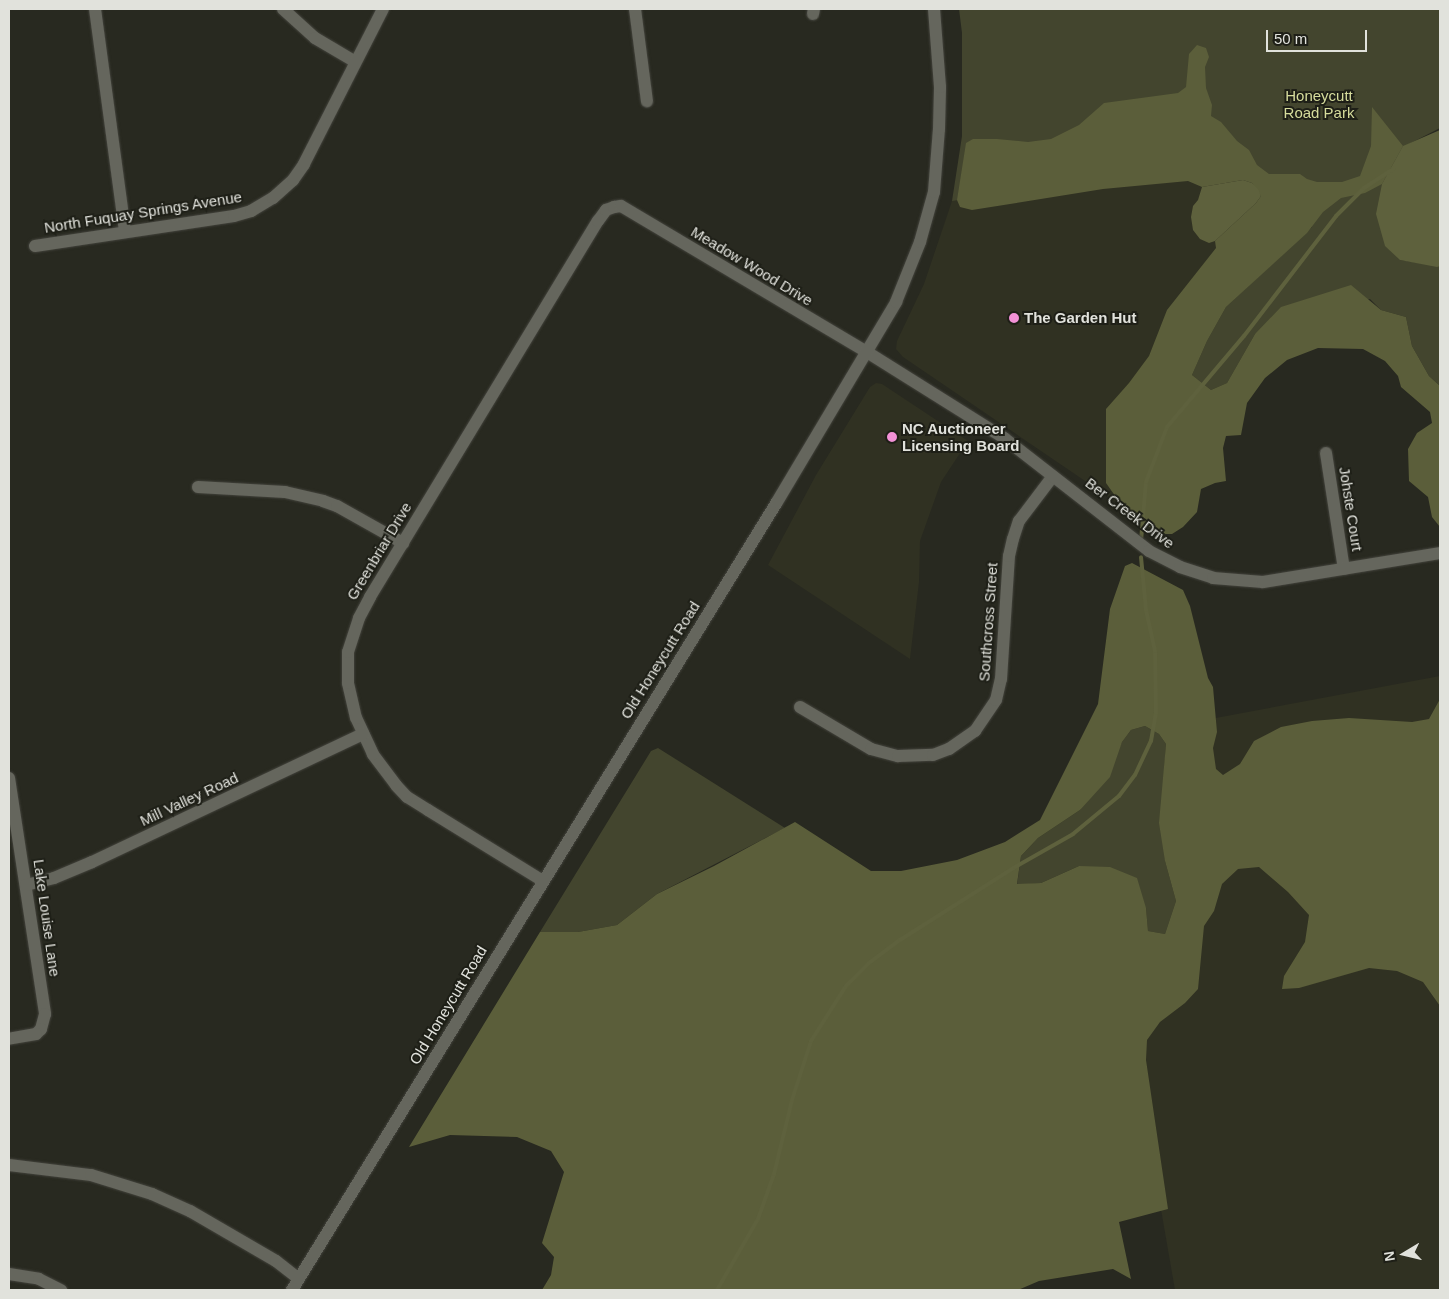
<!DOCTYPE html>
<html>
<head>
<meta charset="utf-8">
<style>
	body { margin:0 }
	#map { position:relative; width:1449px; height:1299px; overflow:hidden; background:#282920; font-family:Helvetica,sans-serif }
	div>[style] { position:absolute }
	.built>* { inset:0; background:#303122 }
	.green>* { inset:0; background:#43452e }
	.forest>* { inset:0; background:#5b5e3a }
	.water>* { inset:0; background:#5e613d }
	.stream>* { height:4px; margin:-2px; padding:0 2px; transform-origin:2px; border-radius:2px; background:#5e613d }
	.roads { filter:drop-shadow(0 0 1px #43433c) drop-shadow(0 0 1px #43433c) }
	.street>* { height:12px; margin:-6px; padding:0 6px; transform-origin:6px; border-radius:6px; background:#65665d }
	.dots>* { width:14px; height:14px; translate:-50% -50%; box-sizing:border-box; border:2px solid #1e1f17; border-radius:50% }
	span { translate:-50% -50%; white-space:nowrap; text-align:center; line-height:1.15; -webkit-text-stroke:4px #1e1f17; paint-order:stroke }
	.park-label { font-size:15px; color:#d6dc9c }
	.street-label { font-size:15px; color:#e1e2dc }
	.poi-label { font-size:15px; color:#e1e2dc; font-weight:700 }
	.left { translate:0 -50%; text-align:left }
	.frame { position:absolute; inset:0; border:10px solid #e1e2dc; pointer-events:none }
	.north { position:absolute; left:1379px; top:1229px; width:50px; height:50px; -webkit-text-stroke:4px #1e1f17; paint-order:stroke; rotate:261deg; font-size:14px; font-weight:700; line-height:20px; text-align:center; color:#e1e2dc }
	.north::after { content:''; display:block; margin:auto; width:18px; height:22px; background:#e1e2dc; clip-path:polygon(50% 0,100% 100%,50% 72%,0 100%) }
	.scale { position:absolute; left:1266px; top:30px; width:101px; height:22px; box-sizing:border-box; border:2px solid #e1e2dc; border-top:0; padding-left:6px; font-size:15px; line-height:18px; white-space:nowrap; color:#e1e2dc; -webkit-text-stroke:4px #1e1f17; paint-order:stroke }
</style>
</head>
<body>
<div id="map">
	<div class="built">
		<i style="clip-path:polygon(1230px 164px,1332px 241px,1141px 519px,903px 357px,896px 349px,897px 341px,924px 284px,952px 201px)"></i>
		<i style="clip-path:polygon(876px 383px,882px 384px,968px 441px,941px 482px,920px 541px,919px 582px,910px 659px,768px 565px,816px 475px,870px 387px)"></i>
		<i style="clip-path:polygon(1440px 676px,1440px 1290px,1175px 1290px,1134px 1054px,1087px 742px)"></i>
	</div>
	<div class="green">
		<i style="clip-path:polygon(959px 9px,1440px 9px,1440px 128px,1403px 147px,1400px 260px,1440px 266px,1440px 386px,1429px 376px,1412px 346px,1406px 317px,1381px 310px,1370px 299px,1255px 334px,1227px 383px,1211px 390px,1192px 375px,1207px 341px,1226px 307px,1312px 227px,1230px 164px,952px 201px,962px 136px,962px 33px)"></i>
		<i style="clip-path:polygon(1145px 726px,1159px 734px,1166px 744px,1164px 773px,1165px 861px,1176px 901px,1165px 934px,1148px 931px,1146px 908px,1079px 866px,1041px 883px,1017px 885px,1021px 856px,1038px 838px,1080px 810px,1117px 753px,1122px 742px,1131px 730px)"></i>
		<i style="clip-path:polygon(658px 748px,785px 828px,657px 894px,617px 925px,578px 932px,540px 932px,651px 751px)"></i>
	</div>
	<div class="forest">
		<i style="clip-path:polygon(1197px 45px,1206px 48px,1209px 57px,1205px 67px,1206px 88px,1212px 105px,1211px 116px,1221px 122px,1237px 141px,1249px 150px,1257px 165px,1269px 174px,1300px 174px,1307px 179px,1317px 182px,1342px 182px,1360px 176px,1371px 146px,1372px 107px,1403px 146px,1382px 184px,1365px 193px,1341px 198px,1323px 212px,1307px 233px,1226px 307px,1207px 341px,1192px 375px,1211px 390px,1227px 383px,1255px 334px,1281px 307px,1351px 285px,1381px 310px,1406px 317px,1412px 346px,1429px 376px,1440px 386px,1440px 527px,1432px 517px,1428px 497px,1409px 481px,1408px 449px,1417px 433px,1432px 423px,1430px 412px,1401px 387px,1398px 376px,1385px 361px,1363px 349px,1318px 348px,1287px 360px,1265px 378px,1247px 403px,1241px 435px,1226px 436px,1223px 448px,1226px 481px,1215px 483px,1201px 489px,1197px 512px,1183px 527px,1172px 534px,1161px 534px,1148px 526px,1118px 500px,1106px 483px,1106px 409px,1129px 383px,1149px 356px,1167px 310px,1216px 248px,1215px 241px,1256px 203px,1261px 196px,1252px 183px,1243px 180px,1202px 187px,1188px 181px,1103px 189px,972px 210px,960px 207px,957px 200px,966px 143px,973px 139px,997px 139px,1028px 142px,1051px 139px,1079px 125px,1104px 103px,1178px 93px,1186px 87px,1189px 54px)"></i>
		<i style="clip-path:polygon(evenodd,1132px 563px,1183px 590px,1190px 606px,1208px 678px,1213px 687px,1217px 732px,1213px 748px,1216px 769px,1223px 775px,1240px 764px,1254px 741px,1281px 727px,1312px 721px,1349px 718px,1412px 722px,1429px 719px,1440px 699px,1440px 1006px,1423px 982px,1397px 971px,1369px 968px,1299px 988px,1282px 989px,1284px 976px,1305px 942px,1309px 915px,1288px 892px,1259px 867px,1238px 869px,1222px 884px,1214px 911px,1204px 926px,1198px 989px,1185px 1003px,1160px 1022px,1147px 1040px,1146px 1060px,1168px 1209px,1119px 1222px,1131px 1279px,1113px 1269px,1039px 1281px,1018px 1290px,542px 1290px,551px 1275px,554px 1257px,542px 1243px,564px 1172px,551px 1151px,517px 1137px,450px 1135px,409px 1147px,540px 932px,578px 932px,617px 925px,657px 894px,714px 866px,795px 822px,871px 871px,901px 871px,957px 860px,1005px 842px,1040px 820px,1098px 704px,1110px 609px,1125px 566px,1132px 563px,1145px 726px,1159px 734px,1166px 744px,1159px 823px,1165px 861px,1176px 901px,1165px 934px,1148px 931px,1146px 908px,1137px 878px,1110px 867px,1079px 866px,1041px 883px,1017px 884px,1021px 856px,1038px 838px,1080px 810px,1110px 777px,1122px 742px,1131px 730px,1145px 726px)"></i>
	</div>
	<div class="water">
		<i style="clip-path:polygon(1440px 130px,1440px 266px,1437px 267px,1400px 260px,1385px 246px,1376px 214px,1382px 184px,1403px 146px)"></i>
		<i style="clip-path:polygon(1243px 180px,1252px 183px,1258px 189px,1261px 196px,1256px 203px,1215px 241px,1209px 243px,1200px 239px,1193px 230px,1191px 217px,1193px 206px,1198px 200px,1202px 187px)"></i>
	</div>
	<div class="stream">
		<i style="left:1141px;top:541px;width:59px;rotate:-85.2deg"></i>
		<i style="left:1146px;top:482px;width:59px;rotate:-69.1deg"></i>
		<i style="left:1167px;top:427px;width:119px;rotate:-49.8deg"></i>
		<i style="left:1244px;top:336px;width:151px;rotate:-52.5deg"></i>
		<i style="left:1336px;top:216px;width:40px;rotate:-45deg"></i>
		<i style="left:1364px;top:188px;width:35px;rotate:-33deg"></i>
		<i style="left:717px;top:1290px;width:82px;rotate:-60deg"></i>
		<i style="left:758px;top:1219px;width:48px;rotate:-70.4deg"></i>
		<i style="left:774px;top:1174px;width:76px;rotate:-76.3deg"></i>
		<i style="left:792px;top:1100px;width:62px;rotate:-72.1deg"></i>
		<i style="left:811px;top:1041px;width:65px;rotate:-57.5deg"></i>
		<i style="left:846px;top:986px;width:33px;rotate:-45deg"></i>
		<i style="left:869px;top:963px;width:39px;rotate:-37deg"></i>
		<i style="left:900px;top:940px;width:136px;rotate:-32.4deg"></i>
		<i style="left:1015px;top:867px;width:67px;rotate:-29.6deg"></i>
		<i style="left:1073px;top:834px;width:60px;rotate:-39.6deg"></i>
		<i style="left:1119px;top:796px;width:26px;rotate:-53deg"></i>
		<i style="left:1135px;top:775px;width:38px;rotate:-65deg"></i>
		<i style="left:1151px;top:741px;width:28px;rotate:-80deg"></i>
		<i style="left:1156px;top:713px;width:62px;rotate:-90.9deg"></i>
		<i style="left:1155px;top:651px;width:42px;rotate:-102.4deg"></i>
		<i style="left:1146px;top:610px;width:53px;rotate:-95.4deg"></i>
	</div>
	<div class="roads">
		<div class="street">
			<i style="left:95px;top:9px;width:224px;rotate:82.3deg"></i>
			<i style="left:283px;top:9px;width:43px;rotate:42.2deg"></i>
			<i style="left:315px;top:38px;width:45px;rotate:30.5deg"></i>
			<i style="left:635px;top:9px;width:93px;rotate:82.6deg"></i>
			<i style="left:813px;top:14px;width:5px;rotate:-79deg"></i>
			<i style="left:35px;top:246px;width:201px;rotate:-8.6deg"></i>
			<i style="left:234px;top:216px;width:18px;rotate:-16deg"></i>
			<i style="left:251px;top:211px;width:26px;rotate:-31deg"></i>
			<i style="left:273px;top:198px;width:27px;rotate:-42deg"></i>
			<i style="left:293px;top:180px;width:19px;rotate:-55deg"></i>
			<i style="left:304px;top:164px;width:174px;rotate:-63deg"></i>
			<i style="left:1326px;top:453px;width:117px;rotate:81.2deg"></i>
			<i style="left:198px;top:487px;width:87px;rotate:3.3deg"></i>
			<i style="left:285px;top:492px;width:39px;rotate:13deg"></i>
			<i style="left:323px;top:501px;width:15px;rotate:20deg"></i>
			<i style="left:337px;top:506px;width:76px;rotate:29.3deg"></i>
			<i style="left:800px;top:707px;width:82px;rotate:30.6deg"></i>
			<i style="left:871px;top:749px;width:28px;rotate:15deg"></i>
			<i style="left:898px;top:756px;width:35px;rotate:-2deg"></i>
			<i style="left:933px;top:755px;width:17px;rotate:-21deg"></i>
			<i style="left:949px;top:749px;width:32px;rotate:-35deg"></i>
			<i style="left:975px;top:731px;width:37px;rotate:-56deg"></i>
			<i style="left:996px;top:700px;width:22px;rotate:-77deg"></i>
			<i style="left:1001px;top:679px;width:123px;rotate:-86.3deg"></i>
			<i style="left:1009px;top:556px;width:17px;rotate:-77deg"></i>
			<i style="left:1013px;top:539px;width:19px;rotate:-72deg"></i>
			<i style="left:1019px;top:521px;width:56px;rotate:-52.9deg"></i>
			<i style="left:9px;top:778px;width:239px;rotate:81.3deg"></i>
			<i style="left:45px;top:1014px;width:16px;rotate:105deg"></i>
			<i style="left:41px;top:1029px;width:7px;rotate:135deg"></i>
			<i style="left:36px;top:1034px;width:27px;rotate:170deg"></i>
			<i style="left:543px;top:881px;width:135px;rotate:-148.3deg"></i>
			<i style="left:428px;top:810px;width:25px;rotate:-148deg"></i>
			<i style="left:407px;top:797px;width:16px;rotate:-133deg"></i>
			<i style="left:396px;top:785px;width:39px;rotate:-127deg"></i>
			<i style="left:373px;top:754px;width:40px;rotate:-115deg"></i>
			<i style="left:356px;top:718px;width:36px;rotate:-103deg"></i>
			<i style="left:348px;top:683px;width:31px;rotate:-90deg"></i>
			<i style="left:348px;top:652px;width:36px;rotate:-72deg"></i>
			<i style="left:359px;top:618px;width:24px;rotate:-62deg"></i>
			<i style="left:370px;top:597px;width:440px;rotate:-58.8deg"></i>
			<i style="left:598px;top:221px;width:14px;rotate:-54deg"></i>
			<i style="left:606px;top:210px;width:9px;rotate:-21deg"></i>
			<i style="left:614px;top:207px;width:7px;rotate:-8deg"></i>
			<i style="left:621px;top:206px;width:286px;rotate:30.7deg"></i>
			<i style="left:867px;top:352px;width:162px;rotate:32.1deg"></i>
			<i style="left:1004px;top:438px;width:184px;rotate:37.9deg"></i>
			<i style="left:1149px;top:551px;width:35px;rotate:27deg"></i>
			<i style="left:1180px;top:567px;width:35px;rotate:18deg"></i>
			<i style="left:1213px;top:578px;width:50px;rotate:4.6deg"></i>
			<i style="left:1263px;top:582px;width:179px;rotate:-9.3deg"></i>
			<i style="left:26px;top:885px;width:29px;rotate:-14deg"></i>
			<i style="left:54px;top:878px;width:41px;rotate:-22.8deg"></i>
			<i style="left:92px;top:862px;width:300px;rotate:-25.3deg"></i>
			<i style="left:9px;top:1165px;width:83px;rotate:7deg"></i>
			<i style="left:91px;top:1175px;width:64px;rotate:17.3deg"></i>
			<i style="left:152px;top:1194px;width:42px;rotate:24.1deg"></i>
			<i style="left:190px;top:1211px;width:99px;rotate:30.2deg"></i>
			<i style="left:276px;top:1261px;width:29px;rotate:38deg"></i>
			<i style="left:9px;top:1274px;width:30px;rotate:9deg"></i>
			<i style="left:39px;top:1279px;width:25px;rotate:27deg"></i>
			<i style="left:292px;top:1290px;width:925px;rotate:-58.39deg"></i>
			<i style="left:777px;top:502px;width:233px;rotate:-59.2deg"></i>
			<i style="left:896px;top:302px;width:65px;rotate:-68.2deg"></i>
			<i style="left:920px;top:242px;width:52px;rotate:-74.4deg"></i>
			<i style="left:934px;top:192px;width:63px;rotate:-85.5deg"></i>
			<i style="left:939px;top:129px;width:42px;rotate:-88.6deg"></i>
			<i style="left:940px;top:87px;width:78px;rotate:-94.4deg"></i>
		</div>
	</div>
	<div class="dots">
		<i style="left:1014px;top:318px;background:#f291d6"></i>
		<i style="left:892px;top:437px;background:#f291d6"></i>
	</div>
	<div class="park-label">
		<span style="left:1319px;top:104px">Honeycutt<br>Road Park</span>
	</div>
	<div class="street-label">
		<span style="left:143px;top:212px;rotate:-9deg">North Fuquay Springs Avenue</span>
		<span style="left:752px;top:266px;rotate:31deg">Meadow Wood Drive</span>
		<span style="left:1351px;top:509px;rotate:81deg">Johste Court</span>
		<span style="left:1130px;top:513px;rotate:37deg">Ber Creek Drive</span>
		<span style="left:379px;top:551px;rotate:-59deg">Greenbriar Drive</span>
		<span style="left:988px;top:622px;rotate:-86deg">Southcross Street</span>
		<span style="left:660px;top:660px;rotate:-58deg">Old Honeycutt Road</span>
		<span style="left:189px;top:799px;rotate:-25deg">Mill Valley Road</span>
		<span style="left:47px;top:918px;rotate:82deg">Lake Louise Lane</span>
		<span style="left:448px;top:1005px;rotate:-59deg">Old Honeycutt Road</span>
	</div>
	<div class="poi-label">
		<span class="left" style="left:1024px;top:318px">The Garden Hut</span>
		<span class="left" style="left:902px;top:437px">NC Auctioneer<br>Licensing Board</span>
	</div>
	<div class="frame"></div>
	<div class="north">N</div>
	<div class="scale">50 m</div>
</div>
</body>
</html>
